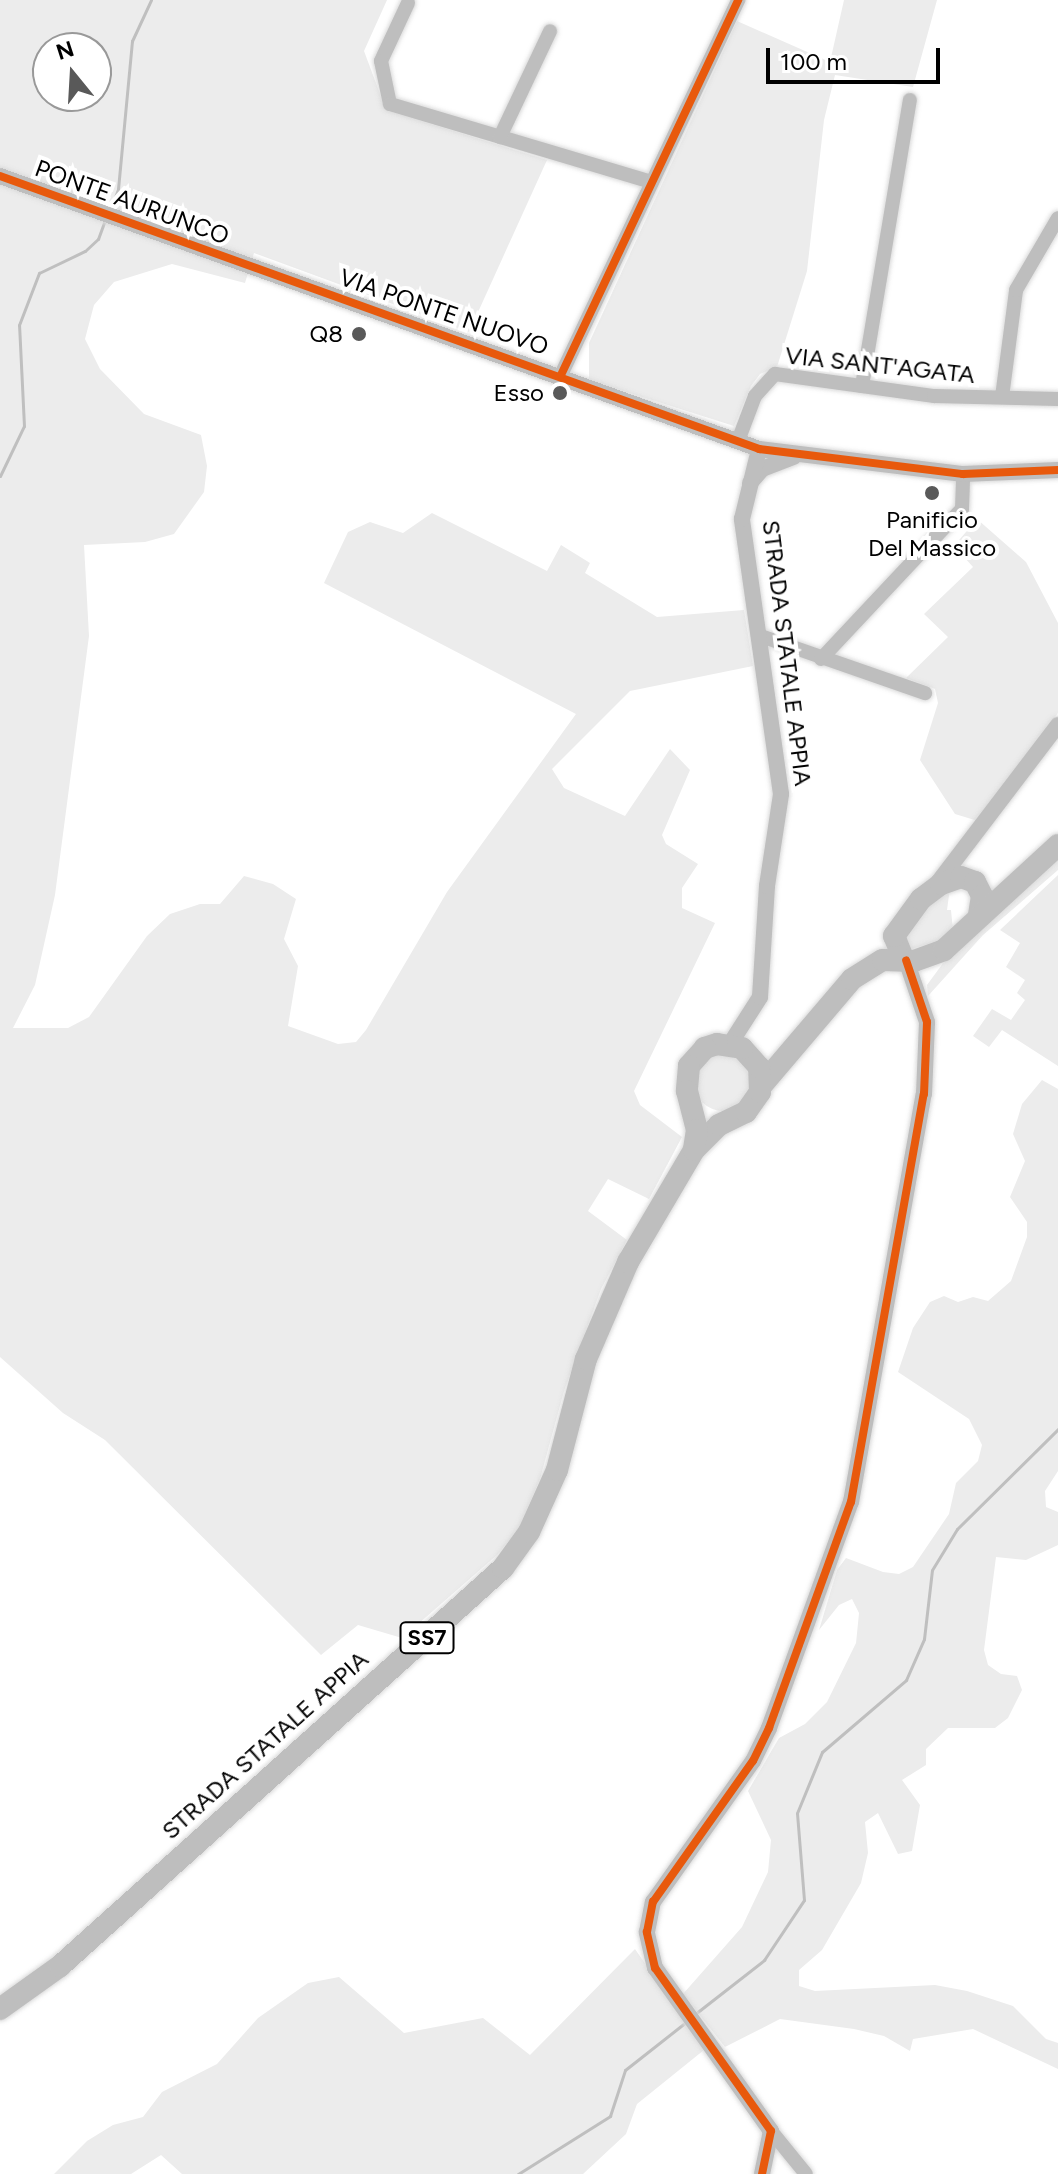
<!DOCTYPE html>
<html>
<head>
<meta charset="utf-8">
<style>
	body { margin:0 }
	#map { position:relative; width:1058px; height:2174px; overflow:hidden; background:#fff; font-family:Figtree,sans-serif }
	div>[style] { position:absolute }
	.green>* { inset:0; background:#ececec }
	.round { border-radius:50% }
	.stream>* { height:3px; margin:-1.5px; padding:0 1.5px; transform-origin:1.5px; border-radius:1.5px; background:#bfbfbf }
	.roads { filter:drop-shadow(0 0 2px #dbdbdb) drop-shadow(0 0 2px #dbdbdb) }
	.minor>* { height:14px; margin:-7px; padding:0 7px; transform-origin:7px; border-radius:7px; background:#bebebe }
	.tertiary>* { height:16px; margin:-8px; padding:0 8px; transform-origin:8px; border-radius:8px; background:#bebebe }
	.primary>* { height:22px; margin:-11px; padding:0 11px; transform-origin:11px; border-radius:11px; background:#bebebe }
	.cycleway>* { height:8px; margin:-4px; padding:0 4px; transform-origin:4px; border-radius:4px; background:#e8590c }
	.dots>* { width:22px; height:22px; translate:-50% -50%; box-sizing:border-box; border:4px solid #fff; border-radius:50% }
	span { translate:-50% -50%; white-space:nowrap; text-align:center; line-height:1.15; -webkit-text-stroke:8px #fff; paint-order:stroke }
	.shield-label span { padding:2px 6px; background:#fff; border:2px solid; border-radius:6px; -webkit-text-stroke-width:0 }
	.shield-label { font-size:22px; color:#000; font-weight:700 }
	.street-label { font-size:24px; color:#000 }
	.poi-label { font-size:24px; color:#000 }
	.right { translate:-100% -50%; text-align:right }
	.north { position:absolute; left:32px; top:32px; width:80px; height:80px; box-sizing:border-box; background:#fff; border:2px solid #999; border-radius:50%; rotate:342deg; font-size:22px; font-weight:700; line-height:32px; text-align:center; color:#000 }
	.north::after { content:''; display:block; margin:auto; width:28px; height:36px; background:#595959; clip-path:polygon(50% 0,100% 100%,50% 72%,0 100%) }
	.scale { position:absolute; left:766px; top:48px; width:174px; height:36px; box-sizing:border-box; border:4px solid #000; border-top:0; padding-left:10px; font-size:24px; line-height:28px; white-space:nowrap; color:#000; -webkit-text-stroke:6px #fff; paint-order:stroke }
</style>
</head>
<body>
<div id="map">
	<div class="green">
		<i style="clip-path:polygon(evenodd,0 0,387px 0,364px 51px,386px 110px,547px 160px,469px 332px,254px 253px,245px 283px,172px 264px,114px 282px,94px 305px,85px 339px,100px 369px,144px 414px,201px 435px,207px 466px,204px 492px,174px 534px,145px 542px,84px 545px,89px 636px,55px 895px,35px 985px,13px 1028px,68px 1028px,89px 1017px,147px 936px,170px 914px,200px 904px,220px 904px,244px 876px,273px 884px,296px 899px,284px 939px,298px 966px,288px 1026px,338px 1044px,356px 1042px,366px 1030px,447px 892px,576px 714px,324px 583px,348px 532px,370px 522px,403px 533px,432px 513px,547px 571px,561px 545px,590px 563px,585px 573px,657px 617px,744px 610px,753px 666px,630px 691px,552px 769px,564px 788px,625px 816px,670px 749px,690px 770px,662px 835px,666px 844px,698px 864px,682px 888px,682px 908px,715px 923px,634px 1091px,640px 1105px,682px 1137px,649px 1199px,608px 1179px,588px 1211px,627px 1240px,601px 1289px,564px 1391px,540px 1479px,518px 1530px,497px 1555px,402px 1638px,358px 1625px,321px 1655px,105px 1440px,63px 1413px,0 1357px,0 0,48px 48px,96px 48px,96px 96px,48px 96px,48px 48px)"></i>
		<i style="clip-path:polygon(844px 0,937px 0,913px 87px,835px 75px,824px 120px,807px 271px,777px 367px,760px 374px,751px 386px,734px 426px,589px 380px,589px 343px,737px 21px,830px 62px)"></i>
		<i style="clip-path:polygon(977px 519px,1026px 562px,1058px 623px,1058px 713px,978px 821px,955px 814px,920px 760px,938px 703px,935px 689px,906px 678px,948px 637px,924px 614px,973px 567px,954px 546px)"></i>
		<i style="clip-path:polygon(1058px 856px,1058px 870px,983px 935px,928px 996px,927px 985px,957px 944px)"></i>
		<i style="clip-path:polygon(1058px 875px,1058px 1066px,1002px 1030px,989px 1047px,973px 1036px,992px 1009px,1011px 1020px,1025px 1000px,1017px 993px,1025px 980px,1006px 967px,1020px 943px,1000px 930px)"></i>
		<i style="clip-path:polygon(950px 888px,947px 910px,951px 910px,953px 931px,941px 940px,911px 949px,904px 944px,915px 914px)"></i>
		<i class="round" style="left:694px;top:1053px;width:58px;height:58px"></i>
		<i style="clip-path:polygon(1042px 1080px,1058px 1089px,1058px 1471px,1045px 1491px,1046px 1507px,1058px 1512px,1058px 1545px,1026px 1560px,996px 1557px,984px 1650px,988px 1665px,1001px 1674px,1017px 1676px,1022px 1690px,1008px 1718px,995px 1728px,948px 1728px,926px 1749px,926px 1765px,902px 1780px,920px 1805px,912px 1851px,898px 1854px,878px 1813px,865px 1822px,868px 1853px,861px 1883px,822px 1950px,799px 1970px,799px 1986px,815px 1991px,935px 1985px,967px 1991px,1013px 2006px,1046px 2039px,1058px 2043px,1058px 2069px,973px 2029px,913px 2039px,910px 2051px,884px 2036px,854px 2029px,780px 2019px,725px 2047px,683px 1994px,742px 1927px,768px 1872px,771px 1840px,748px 1791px,779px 1738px,805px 1724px,827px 1702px,856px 1643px,859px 1613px,852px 1599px,839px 1605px,819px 1630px,837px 1570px,846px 1558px,883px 1572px,899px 1574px,913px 1567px,949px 1514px,956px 1483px,978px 1461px,982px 1445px,969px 1419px,898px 1372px,913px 1328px,930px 1302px,944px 1296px,958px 1302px,973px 1297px,988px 1301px,1011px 1281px,1027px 1237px,1027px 1222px,1010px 1197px,1025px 1161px,1013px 1134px,1022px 1104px)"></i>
		<i style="clip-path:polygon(635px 1949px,704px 2050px,637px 2104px,626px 2134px,583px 2174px,182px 2174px,161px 2155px,131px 2174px,54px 2174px,87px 2141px,113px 2125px,143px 2117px,162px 2092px,217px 2064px,258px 2018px,308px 1983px,339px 1977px,404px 2033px,483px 2018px,530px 2055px)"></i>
	</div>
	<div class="stream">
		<i style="left:110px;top:210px;width:22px;rotate:-69deg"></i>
		<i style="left:118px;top:189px;width:149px;rotate:-84.6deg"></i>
		<i style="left:132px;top:41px;width:45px;rotate:-65.1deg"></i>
		<i style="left:0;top:476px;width:55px;rotate:-64.4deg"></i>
		<i style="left:24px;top:426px;width:101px;rotate:-92.8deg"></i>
		<i style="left:19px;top:325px;width:56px;rotate:-69deg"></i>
		<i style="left:39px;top:273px;width:51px;rotate:-25.6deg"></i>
		<i style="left:85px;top:251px;width:18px;rotate:-43deg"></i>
		<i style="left:98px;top:239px;width:20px;rotate:-70deg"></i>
		<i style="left:695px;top:2014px;width:88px;rotate:-38deg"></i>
		<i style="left:764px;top:1960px;width:72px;rotate:-56.3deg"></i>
		<i style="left:804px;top:1900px;width:87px;rotate:-94.6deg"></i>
		<i style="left:797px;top:1813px;width:66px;rotate:-67.7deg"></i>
		<i style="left:822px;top:1752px;width:111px;rotate:-40.6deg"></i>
		<i style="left:906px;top:1680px;width:45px;rotate:-66.3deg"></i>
		<i style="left:924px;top:1639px;width:69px;rotate:-83.4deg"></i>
		<i style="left:932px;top:1570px;width:48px;rotate:-58.6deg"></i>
		<i style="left:957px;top:1529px;width:142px;rotate:-44.7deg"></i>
		<i style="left:518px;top:2174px;width:109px;rotate:-32.2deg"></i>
		<i style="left:610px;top:2116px;width:48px;rotate:-71.9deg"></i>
		<i style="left:625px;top:2070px;width:78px;rotate:-38.2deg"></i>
	</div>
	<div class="roads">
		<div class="minor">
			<i style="left:408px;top:3px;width:64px;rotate:115deg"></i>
			<i style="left:381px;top:61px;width:44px;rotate:78.2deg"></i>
			<i style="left:390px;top:104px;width:272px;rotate:16.6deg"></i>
			<i style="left:500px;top:137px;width:117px;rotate:-64.7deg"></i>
			<i style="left:561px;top:375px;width:415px;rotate:-64.7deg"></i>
			<i style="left:862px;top:386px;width:290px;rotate:-80.5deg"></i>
			<i style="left:1002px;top:397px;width:108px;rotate:-82.5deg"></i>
			<i style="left:1016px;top:290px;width:83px;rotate:-59.7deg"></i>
			<i style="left:738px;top:441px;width:48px;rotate:-69.3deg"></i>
			<i style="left:755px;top:396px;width:30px;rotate:-48deg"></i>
			<i style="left:775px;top:374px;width:161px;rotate:7.9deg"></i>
			<i style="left:934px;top:396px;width:124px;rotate:1.4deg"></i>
			<i style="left:758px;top:635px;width:177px;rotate:19.2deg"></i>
			<i style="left:821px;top:659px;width:206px;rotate:-46.8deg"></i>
			<i style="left:962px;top:509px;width:35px;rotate:-88deg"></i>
			<i style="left:771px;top:2131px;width:55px;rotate:50.9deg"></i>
		</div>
		<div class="tertiary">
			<i style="left:0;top:176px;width:807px;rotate:19.78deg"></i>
			<i style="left:759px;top:449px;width:206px;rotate:7deg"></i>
			<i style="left:963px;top:474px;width:95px;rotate:-2.4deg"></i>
			<i style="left:750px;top:483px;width:18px;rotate:-49deg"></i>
			<i style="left:762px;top:469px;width:34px;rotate:-21deg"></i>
			<i style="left:933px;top:889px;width:206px;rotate:-52.7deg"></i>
			<i style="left:730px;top:1044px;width:56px;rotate:-57.4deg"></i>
			<i style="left:760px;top:997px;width:111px;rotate:-86.4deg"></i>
			<i style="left:767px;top:886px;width:93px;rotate:-81.3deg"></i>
			<i style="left:781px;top:794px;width:278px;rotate:-98.1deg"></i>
			<i style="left:742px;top:519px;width:72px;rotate:-76.3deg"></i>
			<i style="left:762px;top:2174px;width:44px;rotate:-78.2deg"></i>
			<i style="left:771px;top:2131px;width:200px;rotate:-125.4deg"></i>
			<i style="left:655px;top:1968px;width:37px;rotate:-103deg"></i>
			<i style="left:647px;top:1932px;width:31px;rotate:-79deg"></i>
			<i style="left:653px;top:1902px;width:173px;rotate:-54.7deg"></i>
			<i style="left:753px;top:1761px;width:37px;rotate:-64deg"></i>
			<i style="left:769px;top:1728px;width:240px;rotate:-70.1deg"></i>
			<i style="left:851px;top:1502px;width:414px;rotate:-79.9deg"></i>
			<i style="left:924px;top:1094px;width:72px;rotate:-87.6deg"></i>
			<i style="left:927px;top:1022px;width:65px;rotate:-108.7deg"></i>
		</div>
		<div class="primary">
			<i style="left:903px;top:958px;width:24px;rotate:-112deg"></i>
			<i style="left:894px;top:936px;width:46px;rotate:-53.9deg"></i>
			<i style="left:921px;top:899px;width:25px;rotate:-37deg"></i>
			<i style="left:941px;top:884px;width:21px;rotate:-19deg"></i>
			<i style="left:961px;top:877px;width:15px;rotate:20deg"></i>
			<i style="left:975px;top:882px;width:16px;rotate:63deg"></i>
			<i style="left:982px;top:896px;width:18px;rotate:99deg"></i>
			<i style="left:761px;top:1086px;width:140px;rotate:-49.6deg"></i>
			<i style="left:852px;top:979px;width:36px;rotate:-32deg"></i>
			<i style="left:883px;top:960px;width:31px;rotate:2deg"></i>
			<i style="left:914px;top:961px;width:32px;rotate:-20deg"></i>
			<i style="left:944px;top:950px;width:155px;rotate:-42.6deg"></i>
			<i style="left:0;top:2009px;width:74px;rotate:-35.6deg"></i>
			<i style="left:60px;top:1966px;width:596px;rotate:-41.94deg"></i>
			<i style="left:503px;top:1568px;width:44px;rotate:-54.2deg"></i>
			<i style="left:529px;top:1532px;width:68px;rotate:-65.7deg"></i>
			<i style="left:557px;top:1470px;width:115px;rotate:-75.4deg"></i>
			<i style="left:586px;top:1359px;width:106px;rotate:-66.6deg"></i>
			<i style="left:628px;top:1262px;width:130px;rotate:-59.5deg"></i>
			<i style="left:694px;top:1150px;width:35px;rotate:-45deg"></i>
			<i style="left:719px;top:1125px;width:30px;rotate:-26deg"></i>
			<i style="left:746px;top:1112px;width:24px;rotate:-55deg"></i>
			<i style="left:760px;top:1092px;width:25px;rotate:-92deg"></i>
			<i style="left:759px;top:1067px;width:25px;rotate:-132deg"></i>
			<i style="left:742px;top:1048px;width:25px;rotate:-171deg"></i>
			<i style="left:717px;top:1044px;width:13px;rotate:162deg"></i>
			<i style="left:705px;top:1048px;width:24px;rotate:132deg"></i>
			<i style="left:689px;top:1066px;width:25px;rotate:95deg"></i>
			<i style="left:687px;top:1091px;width:40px;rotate:75.6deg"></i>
			<i style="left:697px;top:1130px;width:20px;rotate:99deg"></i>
		</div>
	</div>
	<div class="cycleway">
		<i style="left:0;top:176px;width:807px;rotate:19.78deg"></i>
		<i style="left:759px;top:449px;width:206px;rotate:7deg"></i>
		<i style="left:963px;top:474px;width:95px;rotate:-2.4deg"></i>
		<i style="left:561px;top:375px;width:415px;rotate:-64.7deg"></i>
		<i style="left:762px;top:2174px;width:44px;rotate:-78.2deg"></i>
		<i style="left:771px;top:2131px;width:200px;rotate:-125.4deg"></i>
		<i style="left:655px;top:1968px;width:37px;rotate:-103deg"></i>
		<i style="left:647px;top:1932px;width:31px;rotate:-79deg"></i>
		<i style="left:653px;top:1902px;width:173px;rotate:-54.7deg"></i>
		<i style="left:753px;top:1761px;width:37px;rotate:-64deg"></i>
		<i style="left:769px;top:1728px;width:240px;rotate:-70.1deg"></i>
		<i style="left:851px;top:1502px;width:414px;rotate:-79.9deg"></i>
		<i style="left:924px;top:1094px;width:72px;rotate:-87.6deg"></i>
		<i style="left:927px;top:1022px;width:65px;rotate:-108.7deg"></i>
	</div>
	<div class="dots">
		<i style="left:359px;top:334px;background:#595959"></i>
		<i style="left:560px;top:393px;background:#595959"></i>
		<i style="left:932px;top:493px;background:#595959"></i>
	</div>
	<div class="shield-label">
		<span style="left:427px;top:1638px">SS7</span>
	</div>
	<div class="street-label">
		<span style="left:132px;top:202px;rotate:20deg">PONTE AURUNCO</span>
		<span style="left:444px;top:312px;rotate:19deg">VIA PONTE NUOVO</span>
		<span style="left:880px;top:365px;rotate:6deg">VIA SANT'AGATA</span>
		<span style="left:787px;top:653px;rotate:83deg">STRADA STATALE APPIA</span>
		<span style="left:265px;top:1745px;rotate:-42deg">STRADA STATALE APPIA</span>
	</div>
	<div class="poi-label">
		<span class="right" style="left:343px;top:334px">Q8</span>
		<span class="right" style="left:544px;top:393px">Esso</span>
		<span style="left:932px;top:534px">Panificio<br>Del Massico</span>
	</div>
	<div class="north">N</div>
	<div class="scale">100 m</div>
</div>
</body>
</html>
